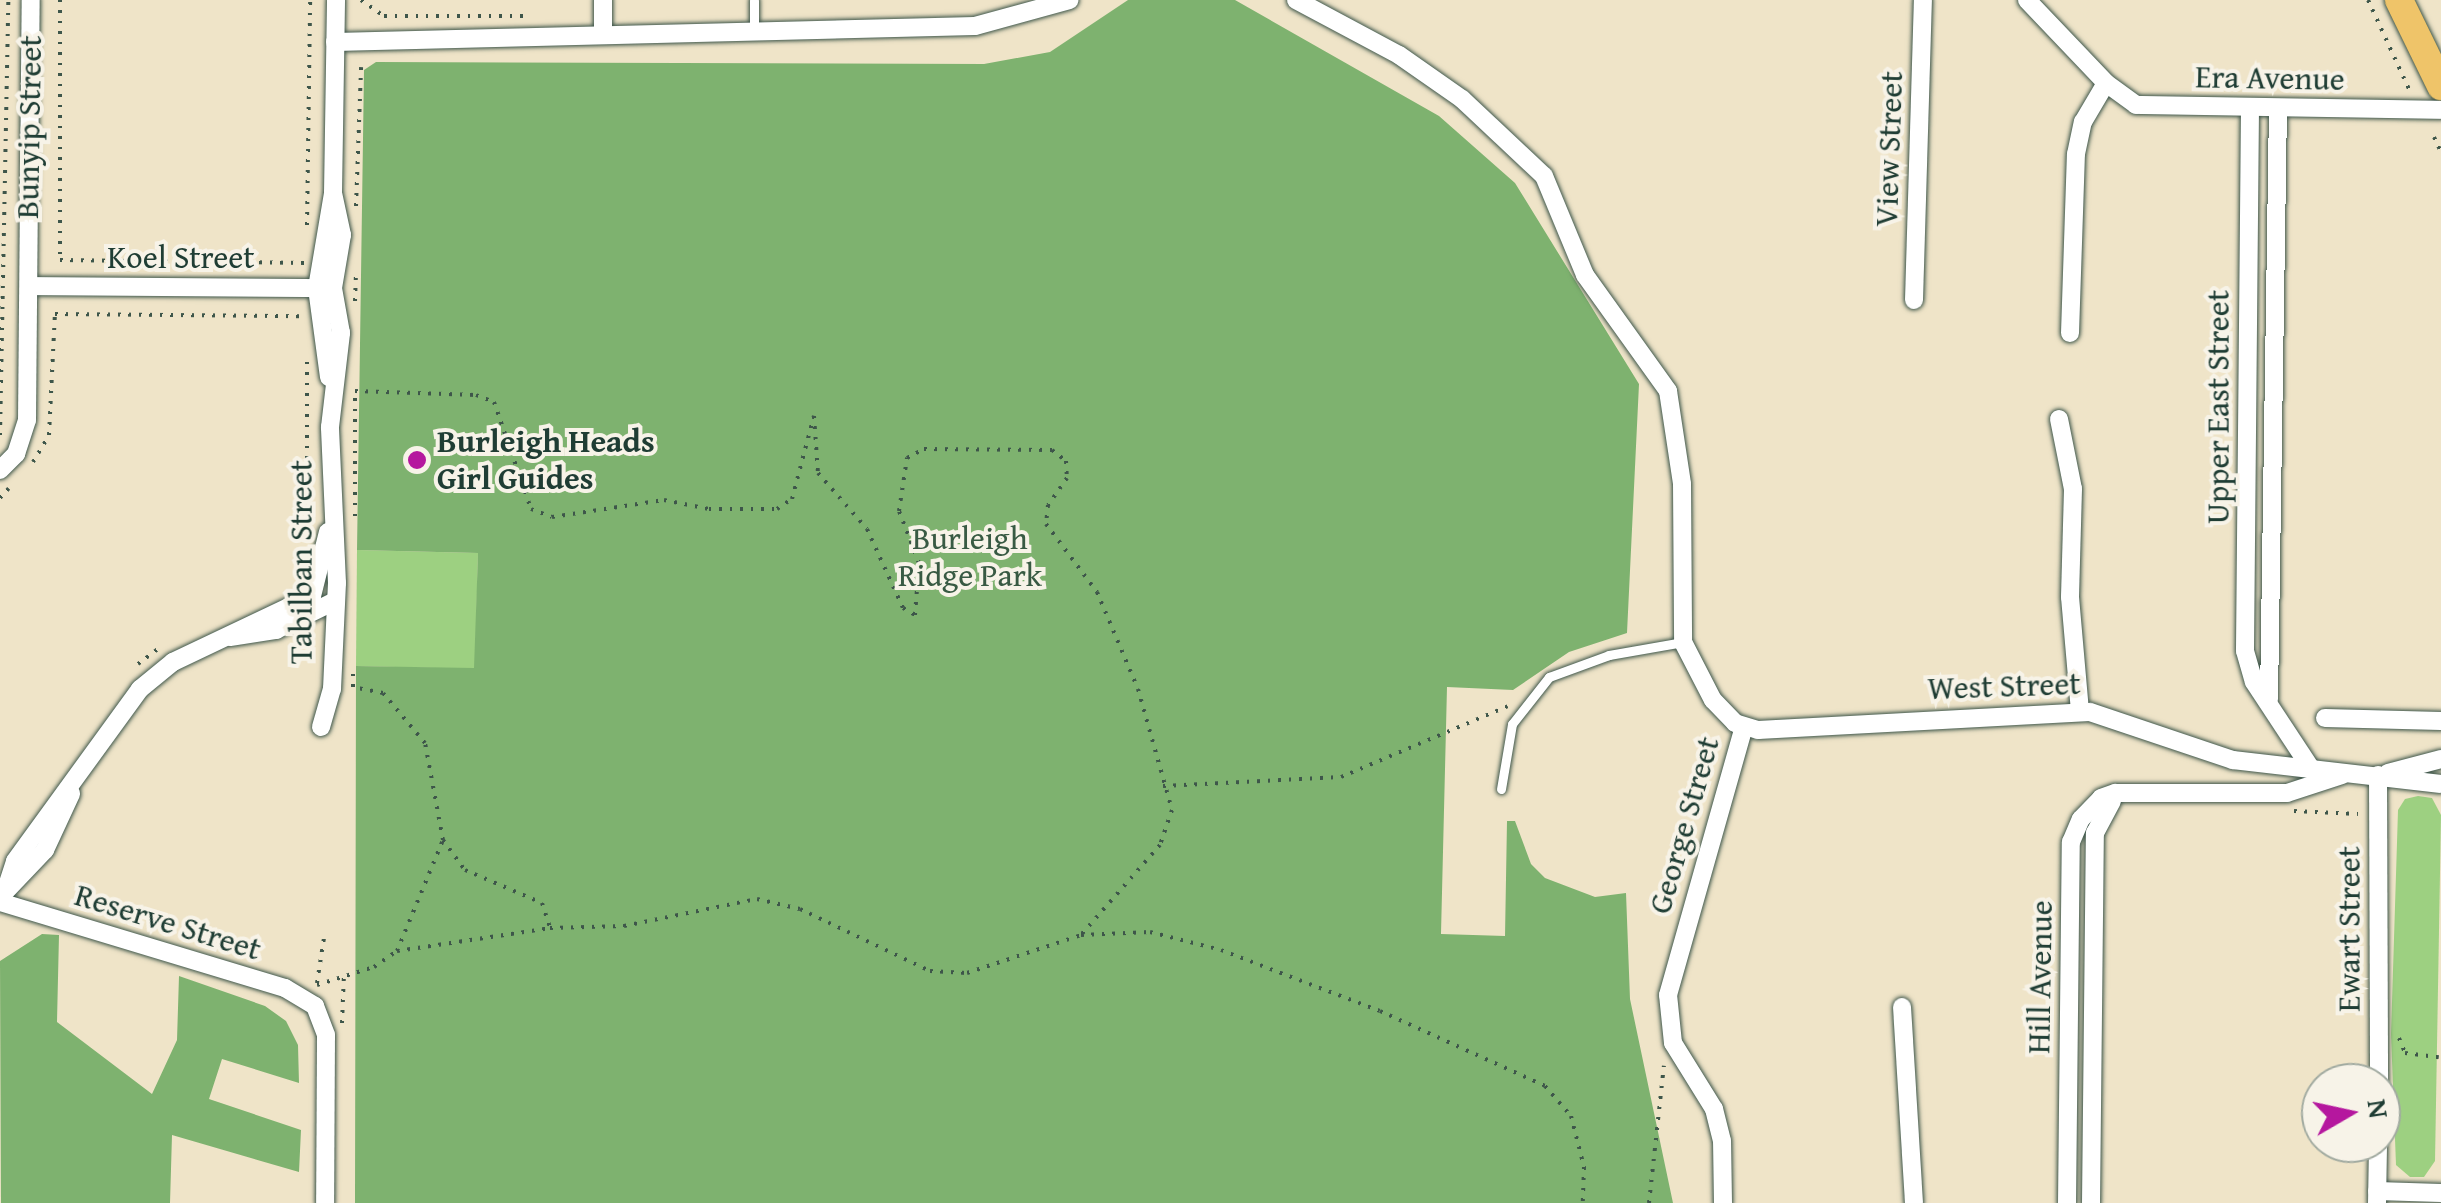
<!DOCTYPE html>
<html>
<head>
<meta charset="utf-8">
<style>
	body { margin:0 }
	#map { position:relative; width:2441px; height:1203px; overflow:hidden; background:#efe4c8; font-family:"Gentium Book Plus",serif }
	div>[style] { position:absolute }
	.green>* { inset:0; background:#9dd081 }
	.forest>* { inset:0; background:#7eb26f }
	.path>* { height:4px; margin-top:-2px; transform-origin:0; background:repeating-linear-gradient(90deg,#3e564a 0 2.5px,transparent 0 10.5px) }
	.roads { filter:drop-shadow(0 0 2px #3e564a) drop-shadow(0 0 2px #3e564a) }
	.service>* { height:9px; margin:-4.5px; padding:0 4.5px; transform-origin:4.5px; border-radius:4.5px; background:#fff }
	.minor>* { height:18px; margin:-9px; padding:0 9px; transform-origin:9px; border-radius:9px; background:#fff }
	.primary>* { height:28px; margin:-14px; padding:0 14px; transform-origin:14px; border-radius:14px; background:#efc469 }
	.dots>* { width:28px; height:28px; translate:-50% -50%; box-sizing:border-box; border:5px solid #f7f3e8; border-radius:50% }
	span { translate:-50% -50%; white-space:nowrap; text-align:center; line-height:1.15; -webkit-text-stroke:8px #f7f3e8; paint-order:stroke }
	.street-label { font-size:32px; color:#1f3d34 }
	.poi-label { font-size:32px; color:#1f3d34; font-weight:700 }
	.left { translate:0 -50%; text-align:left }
	.park-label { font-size:32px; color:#385a43 }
	.north { position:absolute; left:2301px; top:1063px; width:100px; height:100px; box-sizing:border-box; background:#f7f3e8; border:2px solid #a1aaa0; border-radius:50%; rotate:81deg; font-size:28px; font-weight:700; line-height:40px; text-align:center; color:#1f3d34 }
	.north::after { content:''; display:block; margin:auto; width:35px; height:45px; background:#b5179e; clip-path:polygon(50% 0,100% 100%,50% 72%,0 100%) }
</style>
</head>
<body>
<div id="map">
	<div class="green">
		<i style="clip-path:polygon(357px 550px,478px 553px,475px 669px,356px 666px)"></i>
		<i style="clip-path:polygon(2418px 796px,2432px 798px,2441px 815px,2435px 1161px,2424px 1177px,2410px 1177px,2396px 1165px,2391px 1034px,2398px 810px,2405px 799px)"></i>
	</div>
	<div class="forest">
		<i style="clip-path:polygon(1128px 0,1235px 0,1439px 116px,1515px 183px,1639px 384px,1627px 633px,1569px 652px,1513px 690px,1447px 687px,1441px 934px,1505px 936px,1507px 821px,1515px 821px,1531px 864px,1545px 878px,1595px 897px,1626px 893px,1630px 999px,1673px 1203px,355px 1203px,356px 666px,474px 668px,478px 553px,357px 550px,364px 70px,376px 62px,984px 64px,1050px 52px)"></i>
		<i style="clip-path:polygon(42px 934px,59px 935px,57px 1022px,152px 1094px,177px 1040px,179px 976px,265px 1006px,286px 1021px,298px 1045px,299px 1083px,222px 1059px,209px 1099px,301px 1130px,299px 1172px,172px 1135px,170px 1203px,1px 1203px,0 961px)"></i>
	</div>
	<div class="path">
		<i style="left:60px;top:0;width:260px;rotate:90deg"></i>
		<i style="left:60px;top:260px;width:245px;rotate:0.7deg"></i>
		<i style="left:361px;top:0;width:28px;rotate:35deg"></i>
		<i style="left:384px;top:16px;width:145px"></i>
		<i style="left:2368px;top:0;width:98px;rotate:65.3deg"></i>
		<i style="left:2434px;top:137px;width:17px;rotate:65deg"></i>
		<i style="left:356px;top:206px;width:139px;rotate:-87.9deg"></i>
		<i style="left:307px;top:225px;width:225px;rotate:-89.2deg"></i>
		<i style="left:355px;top:301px;width:25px;rotate:-88deg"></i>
		<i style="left:307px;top:362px;width:170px;rotate:90deg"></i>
		<i style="left:355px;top:391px;width:121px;rotate:1.9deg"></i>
		<i style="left:476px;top:395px;width:19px;rotate:21deg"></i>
		<i style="left:494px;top:402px;width:113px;rotate:70.9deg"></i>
		<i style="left:531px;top:509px;width:22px;rotate:21deg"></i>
		<i style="left:552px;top:517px;width:113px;rotate:-8.6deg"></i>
		<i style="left:664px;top:500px;width:46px;rotate:11.3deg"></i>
		<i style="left:709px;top:509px;width:68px"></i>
		<i style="left:777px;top:509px;width:18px;rotate:-34deg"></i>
		<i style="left:792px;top:499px;width:86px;rotate:-75.2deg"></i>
		<i style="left:814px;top:416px;width:57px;rotate:86deg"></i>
		<i style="left:818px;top:473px;width:74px;rotate:48.8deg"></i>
		<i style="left:867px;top:529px;width:87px;rotate:65.5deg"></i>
		<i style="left:903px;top:608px;width:14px;rotate:30deg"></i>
		<i style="left:915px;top:615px;width:52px;rotate:-85.6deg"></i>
		<i style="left:919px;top:563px;width:56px;rotate:-111deg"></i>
		<i style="left:899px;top:511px;width:54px;rotate:-81.4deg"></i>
		<i style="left:907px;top:458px;width:19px;rotate:-28deg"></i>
		<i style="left:924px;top:449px;width:128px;rotate:0.4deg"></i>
		<i style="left:1052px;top:450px;width:18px;rotate:38deg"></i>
		<i style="left:1066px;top:461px;width:17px;rotate:87deg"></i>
		<i style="left:1067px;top:478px;width:33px;rotate:125deg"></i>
		<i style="left:1048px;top:505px;width:19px;rotate:96deg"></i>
		<i style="left:1046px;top:524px;width:85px;rotate:53.1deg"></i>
		<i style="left:1097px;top:592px;width:105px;rotate:67.1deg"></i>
		<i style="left:1138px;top:689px;width:126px;rotate:74.3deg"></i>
		<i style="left:1172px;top:810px;width:37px;rotate:109deg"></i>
		<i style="left:1160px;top:845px;width:120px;rotate:131.3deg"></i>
		<i style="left:0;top:435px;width:435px;rotate:-88.9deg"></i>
		<i style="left:33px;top:462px;width:31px;rotate:-59deg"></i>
		<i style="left:49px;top:435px;width:121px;rotate:-87.2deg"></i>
		<i style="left:55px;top:314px;width:246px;rotate:0.5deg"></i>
		<i style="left:0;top:498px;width:13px;rotate:-48deg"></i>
		<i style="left:355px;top:516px;width:125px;rotate:-90deg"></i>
		<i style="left:138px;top:664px;width:25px;rotate:-37deg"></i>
		<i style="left:1163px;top:786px;width:178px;rotate:-2.9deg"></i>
		<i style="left:1341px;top:777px;width:181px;rotate:-23deg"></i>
		<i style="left:2294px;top:811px;width:64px;rotate:2.7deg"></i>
		<i style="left:443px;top:840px;width:37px;rotate:54deg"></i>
		<i style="left:465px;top:870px;width:84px;rotate:23.2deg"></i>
		<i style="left:542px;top:903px;width:26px;rotate:72deg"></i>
		<i style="left:550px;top:928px;width:74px;rotate:-1.5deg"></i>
		<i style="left:624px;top:926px;width:136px;rotate:-11.5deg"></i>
		<i style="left:757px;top:899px;width:44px;rotate:13.1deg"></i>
		<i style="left:800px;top:909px;width:144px;rotate:25.5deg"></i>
		<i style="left:930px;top:971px;width:37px;rotate:3deg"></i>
		<i style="left:967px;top:973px;width:120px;rotate:-18.4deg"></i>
		<i style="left:1081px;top:935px;width:69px;rotate:-2.5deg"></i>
		<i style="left:1150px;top:932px;width:73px;rotate:14.2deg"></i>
		<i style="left:1221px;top:950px;width:170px;rotate:21deg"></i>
		<i style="left:1380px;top:1011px;width:181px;rotate:24.4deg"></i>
		<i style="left:1545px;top:1086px;width:40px;rotate:49deg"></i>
		<i style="left:1571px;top:1116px;width:53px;rotate:75.7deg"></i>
		<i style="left:1584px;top:1167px;width:36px;rotate:92deg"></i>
		<i style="left:397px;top:951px;width:155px;rotate:-8.5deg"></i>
		<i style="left:317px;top:983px;width:46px;rotate:-81.2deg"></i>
		<i style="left:317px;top:985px;width:60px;rotate:-17.5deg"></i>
		<i style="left:374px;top:967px;width:28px;rotate:-35deg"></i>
		<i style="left:397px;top:951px;width:120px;rotate:-67.5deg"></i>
		<i style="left:443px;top:840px;width:99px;rotate:-100.5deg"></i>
		<i style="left:425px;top:743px;width:65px;rotate:-130deg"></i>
		<i style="left:383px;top:693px;width:31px;rotate:-169deg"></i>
		<i style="left:353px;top:687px;width:16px;rotate:-90deg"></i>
		<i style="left:342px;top:1023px;width:50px;rotate:-87.7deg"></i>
		<i style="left:2399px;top:1038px;width:16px;rotate:68deg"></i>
		<i style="left:2405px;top:1053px;width:34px;rotate:7deg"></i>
		<i style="left:1649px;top:1203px;width:138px;rotate:-83.8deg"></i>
	</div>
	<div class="roads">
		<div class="service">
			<i style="left:754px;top:30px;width:30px;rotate:-90deg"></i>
			<i style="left:1501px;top:789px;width:66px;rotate:-80.4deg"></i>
			<i style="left:1512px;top:724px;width:60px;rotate:-51.8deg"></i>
			<i style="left:1549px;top:677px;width:64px;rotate:-20.1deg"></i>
			<i style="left:1609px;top:655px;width:75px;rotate:-10deg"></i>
		</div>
		<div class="minor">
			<i style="left:603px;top:0;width:33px;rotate:90deg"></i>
			<i style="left:1296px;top:0;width:117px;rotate:28.1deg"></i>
			<i style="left:1399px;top:55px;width:77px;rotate:34.9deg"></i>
			<i style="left:1462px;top:99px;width:112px;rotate:43.2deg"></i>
			<i style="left:1544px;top:176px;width:107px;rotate:67.5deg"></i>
			<i style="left:1585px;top:275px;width:143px;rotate:54.4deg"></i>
			<i style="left:1668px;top:391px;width:94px;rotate:81.4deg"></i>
			<i style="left:1682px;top:484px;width:158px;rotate:89.6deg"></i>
			<i style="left:1683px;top:642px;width:65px;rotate:62.7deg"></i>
			<i style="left:1713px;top:700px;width:32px;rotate:46deg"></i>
			<i style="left:1735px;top:723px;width:24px;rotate:17deg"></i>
			<i style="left:1758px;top:730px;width:332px;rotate:-3.1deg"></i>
			<i style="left:2090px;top:712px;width:151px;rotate:18.6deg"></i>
			<i style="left:2233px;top:760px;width:209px;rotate:6.6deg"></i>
			<i style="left:2027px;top:0;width:115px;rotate:46.4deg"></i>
			<i style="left:2106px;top:83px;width:37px;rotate:36deg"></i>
			<i style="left:2136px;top:105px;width:305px;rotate:0.9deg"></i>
			<i style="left:335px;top:42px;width:640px;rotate:-1.43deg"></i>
			<i style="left:975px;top:26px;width:98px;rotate:-15.3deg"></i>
			<i style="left:2250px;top:108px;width:543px;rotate:90.53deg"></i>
			<i style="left:2245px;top:651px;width:32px;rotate:74deg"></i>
			<i style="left:2254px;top:682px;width:105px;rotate:56.6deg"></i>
			<i style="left:29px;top:286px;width:300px;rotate:0.4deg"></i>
			<i style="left:1914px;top:300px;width:300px;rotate:-88.3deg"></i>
			<i style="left:2070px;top:333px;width:179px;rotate:-88.1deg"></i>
			<i style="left:2076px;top:154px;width:33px;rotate:-78deg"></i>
			<i style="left:2083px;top:122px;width:45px;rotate:-59.5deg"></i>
			<i style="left:329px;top:377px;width:90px;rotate:-97.7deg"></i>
			<i style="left:317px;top:288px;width:96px;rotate:-80.4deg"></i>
			<i style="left:333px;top:193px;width:193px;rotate:-89.1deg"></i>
			<i style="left:2059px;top:419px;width:71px;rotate:78.7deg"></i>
			<i style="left:2073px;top:489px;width:108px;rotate:91.6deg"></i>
			<i style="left:2070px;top:597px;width:115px;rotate:85deg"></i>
			<i style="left:0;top:470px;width:23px;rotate:-45deg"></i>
			<i style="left:16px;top:454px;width:36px;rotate:-72deg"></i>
			<i style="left:27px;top:420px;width:420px;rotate:-89.5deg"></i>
			<i style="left:230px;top:637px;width:47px;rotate:-8.7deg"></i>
			<i style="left:276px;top:630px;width:64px;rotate:-26.2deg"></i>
			<i style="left:2269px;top:699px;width:590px;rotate:-89.13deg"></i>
			<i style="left:2325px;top:718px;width:116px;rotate:1.5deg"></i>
			<i style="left:321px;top:727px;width:40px;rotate:-74deg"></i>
			<i style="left:332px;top:689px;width:106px;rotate:-87.3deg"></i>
			<i style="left:337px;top:583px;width:156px;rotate:-92.6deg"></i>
			<i style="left:330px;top:427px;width:95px;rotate:-83.3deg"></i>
			<i style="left:341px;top:333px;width:46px;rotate:-100.1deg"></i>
			<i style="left:333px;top:288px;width:54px;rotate:-80.4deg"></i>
			<i style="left:342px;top:235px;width:43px;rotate:-102.1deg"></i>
			<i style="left:2388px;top:773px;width:55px;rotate:-14.8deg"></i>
			<i style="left:2378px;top:775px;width:308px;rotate:89.8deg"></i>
			<i style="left:6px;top:889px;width:29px;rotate:-72deg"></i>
			<i style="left:15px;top:861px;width:213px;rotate:-54deg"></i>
			<i style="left:140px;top:689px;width:43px;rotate:-39.3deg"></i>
			<i style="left:173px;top:662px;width:154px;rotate:-25.4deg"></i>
			<i style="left:312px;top:596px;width:66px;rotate:-76deg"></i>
			<i style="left:3px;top:894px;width:61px;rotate:-46.3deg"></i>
			<i style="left:45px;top:850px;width:62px;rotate:-65.1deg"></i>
			<i style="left:0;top:902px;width:298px;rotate:16.8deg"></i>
			<i style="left:285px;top:988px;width:35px;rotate:31deg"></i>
			<i style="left:315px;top:1006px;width:31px;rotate:69deg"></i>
			<i style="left:326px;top:1035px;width:168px;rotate:90.3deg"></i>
			<i style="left:1902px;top:1007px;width:196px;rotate:86.5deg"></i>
			<i style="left:2377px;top:1191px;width:64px;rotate:1.8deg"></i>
			<i style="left:1723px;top:1203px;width:62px;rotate:-90.9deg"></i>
			<i style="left:1722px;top:1141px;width:33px;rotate:-104deg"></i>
			<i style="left:1714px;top:1109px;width:78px;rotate:-121.8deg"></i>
			<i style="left:1673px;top:1043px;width:48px;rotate:-95.9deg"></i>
			<i style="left:1668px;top:995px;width:279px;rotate:-74.2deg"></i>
			<i style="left:2067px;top:1203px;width:361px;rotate:-89.4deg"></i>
			<i style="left:2071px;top:842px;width:25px;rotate:-67deg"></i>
			<i style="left:2081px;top:819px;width:29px;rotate:-46deg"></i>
			<i style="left:2101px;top:798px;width:15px;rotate:-20deg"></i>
			<i style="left:2115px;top:793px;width:172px"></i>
			<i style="left:2287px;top:793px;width:58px;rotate:-18.1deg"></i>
			<i style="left:2091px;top:1203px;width:370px;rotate:-89.4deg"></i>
			<i style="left:2095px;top:833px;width:36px;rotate:-62deg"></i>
			<i style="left:2377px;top:1203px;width:60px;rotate:-89deg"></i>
		</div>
		<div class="primary">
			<i style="left:2399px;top:0;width:96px;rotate:64deg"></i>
		</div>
	</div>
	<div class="dots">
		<i style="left:417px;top:460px;background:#b5179e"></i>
	</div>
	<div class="street-label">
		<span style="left:2270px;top:78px;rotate:1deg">Era Avenue</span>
		<span style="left:29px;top:127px;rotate:-89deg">Bunyip Street</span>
		<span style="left:1889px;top:149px;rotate:-88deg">View Street</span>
		<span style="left:181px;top:257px">Koel Street</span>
		<span style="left:2218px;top:407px;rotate:-90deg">Upper East Street</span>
		<span style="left:301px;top:562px;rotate:-90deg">Tabilban Street</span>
		<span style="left:2004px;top:686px;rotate:-2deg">West Street</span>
		<span style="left:1684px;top:825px;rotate:-74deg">George Street</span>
		<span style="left:168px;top:922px;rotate:17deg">Reserve Street</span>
		<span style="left:2349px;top:929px;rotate:-90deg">Ewart Street</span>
		<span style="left:2040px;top:977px;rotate:-89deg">Hill Avenue</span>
	</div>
	<div class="poi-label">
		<span class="left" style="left:437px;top:460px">Burleigh Heads<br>Girl Guides</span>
	</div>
	<div class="park-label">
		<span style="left:970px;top:557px">Burleigh<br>Ridge Park</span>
	</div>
	<div class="north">N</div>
</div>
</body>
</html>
